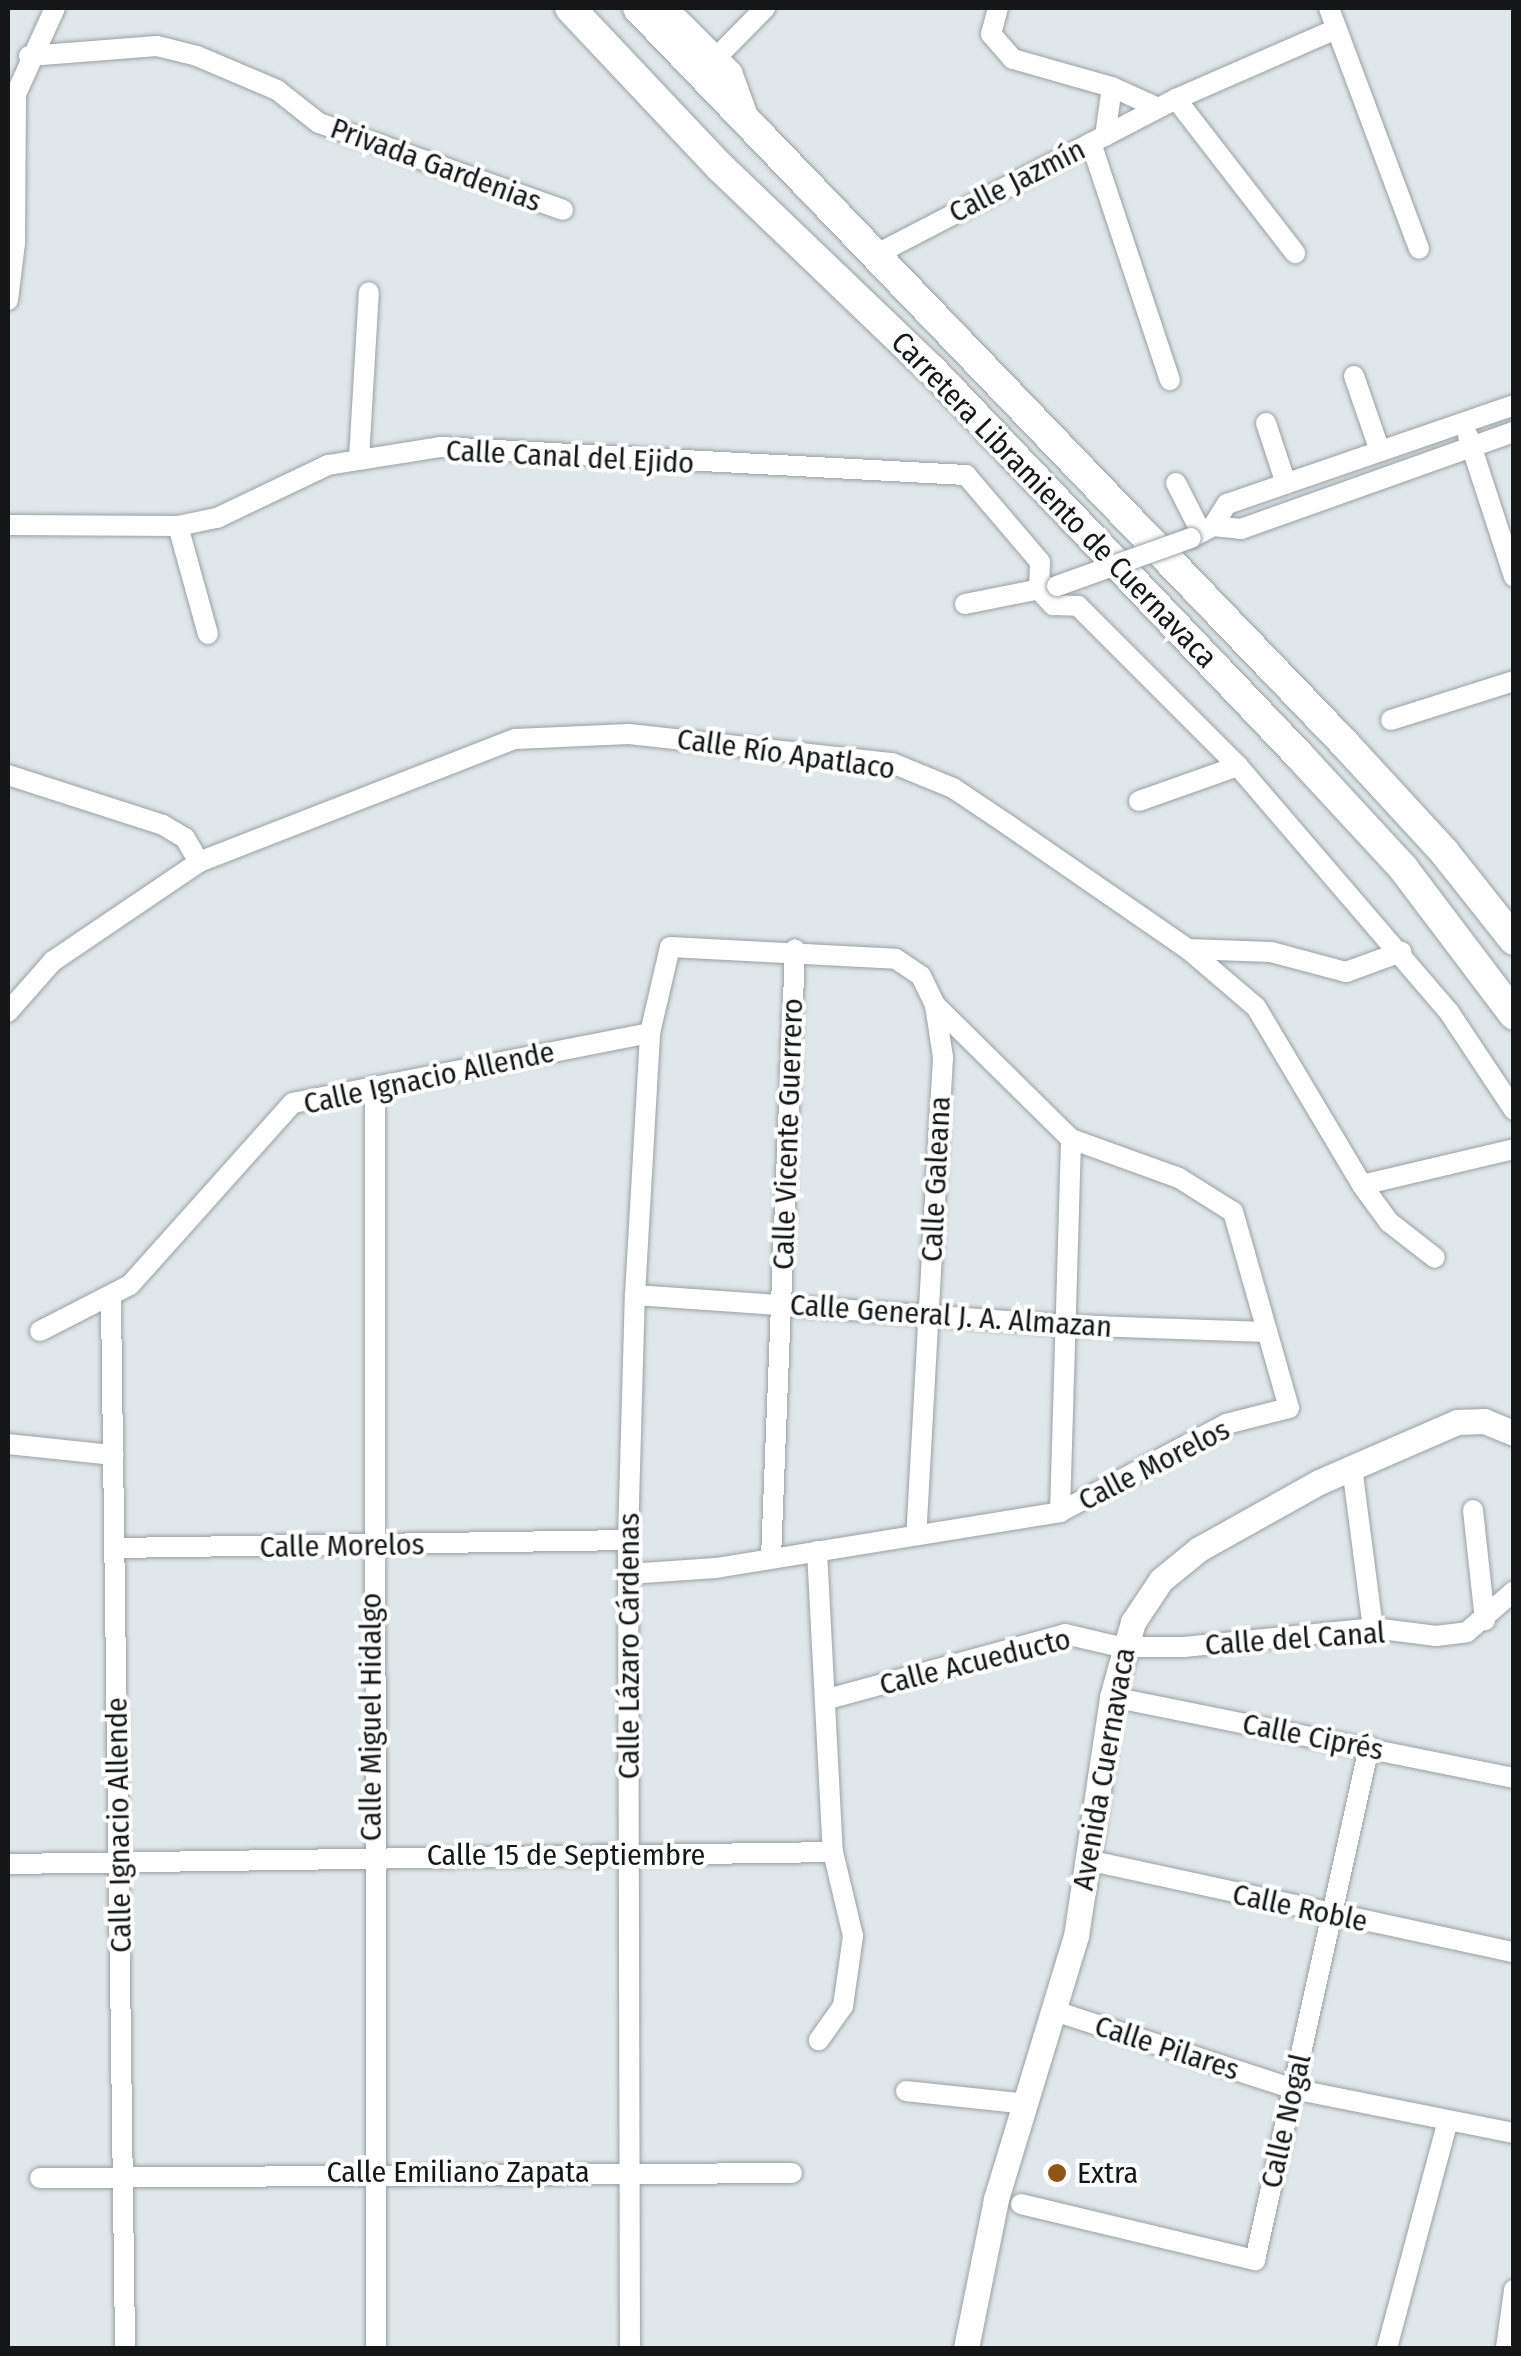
<!DOCTYPE html>
<html>
<head>
<meta charset="utf-8">
<style>
	body { margin:0 }
	#map { position:relative; width:1521px; height:2356px; overflow:hidden; background:#e0e7ea; font-family:"Fira Sans Condensed",sans-serif }
	div>[style] { position:absolute }
	.roads { filter:drop-shadow(0 0 2px #99a0a3) drop-shadow(0 0 2px #99a0a3) }
	.minor>* { height:20px; margin:-10px; padding:0 10px; transform-origin:10px; border-radius:10px; background:#fff }
	.major>* { height:25px; margin:-12.5px; padding:0 12.5px; transform-origin:12.5px; border-radius:12.5px; background:#fff }
	.highway>* { height:30px; margin:-15px; padding:0 15px; transform-origin:15px; border-radius:15px; background:#fff }
	.bridges { filter:drop-shadow(0 0 2px #99a0a3) drop-shadow(0 0 2px #99a0a3) }
	.minor-bridge>* { height:20px; margin:-10px; padding:0 10px; transform-origin:10px; border-radius:10px; background:#fff }
	.dots>* { width:28px; height:28px; translate:-50% -50%; box-sizing:border-box; border:5px solid #fff; border-radius:50% }
	span { translate:-50% -50%; white-space:nowrap; text-align:center; line-height:1.15; -webkit-text-stroke:8px #fff; paint-order:stroke }
	.street-label { font-size:30px; color:#141617 }
	.poi-label { font-size:30px; color:#141617 }
	.left { translate:0 -50%; text-align:left }
	.frame { position:absolute; inset:0; border:10px solid #141617; pointer-events:none }
</style>
</head>
<body>
<div id="map">
	<div class="roads">
		<div class="minor">
			<i style="left:668px;top:8px;width:91px;rotate:45deg"></i>
			<i style="left:732px;top:72px;width:44px;rotate:69.9deg"></i>
			<i style="left:998px;top:8px;width:27px;rotate:105deg"></i>
			<i style="left:991px;top:34px;width:33px;rotate:49deg"></i>
			<i style="left:1013px;top:59px;width:103px;rotate:15.8deg"></i>
			<i style="left:1112px;top:87px;width:51px;rotate:24.5deg"></i>
			<i style="left:1329px;top:8px;width:257px;rotate:69.5deg"></i>
			<i style="left:29px;top:56px;width:128px;rotate:-4.5deg"></i>
			<i style="left:157px;top:46px;width:41px;rotate:14deg"></i>
			<i style="left:197px;top:56px;width:87px;rotate:23deg"></i>
			<i style="left:277px;top:90px;width:53px;rotate:38.2deg"></i>
			<i style="left:319px;top:123px;width:259px;rotate:19.6deg"></i>
			<i style="left:717px;top:57px;width:69px;rotate:-45.6deg"></i>
			<i style="left:1176px;top:99px;width:195px;rotate:52.3deg"></i>
			<i style="left:1105px;top:136px;width:49px;rotate:-81.9deg"></i>
			<i style="left:1091px;top:143px;width:250px;rotate:71.6deg"></i>
			<i style="left:875px;top:255px;width:339px;rotate:-27.4deg"></i>
			<i style="left:1176px;top:99px;width:175px;rotate:-23.6deg"></i>
			<i style="left:8px;top:300px;width:57px;rotate:-83deg"></i>
			<i style="left:15px;top:243px;width:149px;rotate:-89.6deg"></i>
			<i style="left:16px;top:94px;width:94px;rotate:-65.6deg"></i>
			<i style="left:1354px;top:376px;width:79px;rotate:70.9deg"></i>
			<i style="left:1266px;top:423px;width:64px;rotate:71.8deg"></i>
			<i style="left:1468px;top:436px;width:148px;rotate:71.9deg"></i>
			<i style="left:359px;top:458px;width:166px;rotate:-86.6deg"></i>
			<i style="left:1176px;top:483px;width:55px;rotate:63deg"></i>
			<i style="left:8px;top:525px;width:170px;rotate:0.3deg"></i>
			<i style="left:178px;top:526px;width:40px;rotate:-12deg"></i>
			<i style="left:217px;top:518px;width:123px;rotate:-25.5deg"></i>
			<i style="left:328px;top:465px;width:113px;rotate:-9.1deg"></i>
			<i style="left:440px;top:447px;width:527px;rotate:3.05deg"></i>
			<i style="left:966px;top:475px;width:114px;rotate:49.6deg"></i>
			<i style="left:1040px;top:562px;width:28px;rotate:92deg"></i>
			<i style="left:1039px;top:590px;width:21px;rotate:47deg"></i>
			<i style="left:1053px;top:605px;width:25px;rotate:2deg"></i>
			<i style="left:1078px;top:606px;width:226px;rotate:45deg"></i>
			<i style="left:1238px;top:766px;width:324px;rotate:49.4deg"></i>
			<i style="left:1449px;top:1012px;width:118px;rotate:56.4deg"></i>
			<i style="left:178px;top:526px;width:112px;rotate:74.5deg"></i>
			<i style="left:1213px;top:526px;width:28px;rotate:6deg"></i>
			<i style="left:1241px;top:529px;width:290px;rotate:-19.6deg"></i>
			<i style="left:1191px;top:538px;width:25px;rotate:-29deg"></i>
			<i style="left:1213px;top:526px;width:26px;rotate:-58deg"></i>
			<i style="left:1227px;top:504px;width:304px;rotate:-19deg"></i>
			<i style="left:965px;top:604px;width:87px;rotate:-11.3deg"></i>
			<i style="left:1391px;top:720px;width:129px;rotate:-17.6deg"></i>
			<i style="left:8px;top:775px;width:163px;rotate:17.9deg"></i>
			<i style="left:163px;top:825px;width:26px;rotate:31deg"></i>
			<i style="left:185px;top:838px;width:28px;rotate:60deg"></i>
			<i style="left:1139px;top:801px;width:105px;rotate:-19.5deg"></i>
			<i style="left:1188px;top:949px;width:83px;rotate:2.1deg"></i>
			<i style="left:1271px;top:952px;width:78px;rotate:14.9deg"></i>
			<i style="left:1346px;top:972px;width:59px;rotate:-20deg"></i>
			<i style="left:8px;top:1012px;width:68px;rotate:-48.6deg"></i>
			<i style="left:53px;top:961px;width:176px;rotate:-34.1deg"></i>
			<i style="left:199px;top:862px;width:339px;rotate:-21.3deg"></i>
			<i style="left:515px;top:739px;width:114px;rotate:-2.5deg"></i>
			<i style="left:629px;top:734px;width:265px;rotate:6.3deg"></i>
			<i style="left:892px;top:763px;width:66px;rotate:22.3deg"></i>
			<i style="left:953px;top:788px;width:66px;rotate:33.9deg"></i>
			<i style="left:1008px;top:825px;width:219px;rotate:34.6deg"></i>
			<i style="left:1188px;top:949px;width:89px;rotate:40.5deg"></i>
			<i style="left:1256px;top:1007px;width:207px;rotate:59.2deg"></i>
			<i style="left:1362px;top:1185px;width:46px;rotate:53.9deg"></i>
			<i style="left:1389px;top:1222px;width:58px;rotate:38deg"></i>
			<i style="left:375px;top:1086px;width:1262px;rotate:89.95deg"></i>
			<i style="left:1362px;top:1185px;width:156px;rotate:-13.3deg"></i>
			<i style="left:635px;top:1295px;width:431px;rotate:4deg"></i>
			<i style="left:1065px;top:1325px;width:202px;rotate:2deg"></i>
			<i style="left:111px;top:1301px;width:1047px;rotate:89.23deg"></i>
			<i style="left:40px;top:1331px;width:101px;rotate:-27.1deg"></i>
			<i style="left:130px;top:1285px;width:244px;rotate:-48.2deg"></i>
			<i style="left:293px;top:1103px;width:364px;rotate:-11.1deg"></i>
			<i style="left:8px;top:1444px;width:106px;rotate:6deg"></i>
			<i style="left:1352px;top:1467px;width:162px;rotate:82.6deg"></i>
			<i style="left:1473px;top:1510px;width:111px;rotate:83.8deg"></i>
			<i style="left:1060px;top:1512px;width:373px;rotate:-88.3deg"></i>
			<i style="left:115px;top:1548px;width:513px;rotate:-0.89deg"></i>
			<i style="left:817px;top:1551px;width:301px;rotate:87deg"></i>
			<i style="left:833px;top:1852px;width:86px;rotate:76.6deg"></i>
			<i style="left:853px;top:1936px;width:71px;rotate:98.1deg"></i>
			<i style="left:843px;top:2006px;width:42px;rotate:125.2deg"></i>
			<i style="left:771px;top:1558px;width:609px;rotate:-87.74deg"></i>
			<i style="left:628px;top:1574px;width:88px;rotate:-3.9deg"></i>
			<i style="left:716px;top:1568px;width:349px;rotate:-9.2deg"></i>
			<i style="left:1060px;top:1512px;width:188px;rotate:-27.9deg"></i>
			<i style="left:1226px;top:1424px;width:65px;rotate:-14.3deg"></i>
			<i style="left:1289px;top:1408px;width:204px;rotate:-105.9deg"></i>
			<i style="left:1233px;top:1212px;width:64px;rotate:-147.8deg"></i>
			<i style="left:1179px;top:1178px;width:115px;rotate:-160.1deg"></i>
			<i style="left:1071px;top:1139px;width:191px;rotate:-135.4deg"></i>
			<i style="left:1112px;top:1697px;width:410px;rotate:11.4deg"></i>
			<i style="left:828px;top:1699px;width:246px;rotate:-15.3deg"></i>
			<i style="left:1065px;top:1634px;width:57px;rotate:13.1deg"></i>
			<i style="left:1121px;top:1647px;width:63px"></i>
			<i style="left:1184px;top:1647px;width:190px;rotate:-5.7deg"></i>
			<i style="left:1373px;top:1628px;width:64px;rotate:7.2deg"></i>
			<i style="left:1436px;top:1636px;width:31px;rotate:-7deg"></i>
			<i style="left:1467px;top:1632px;width:62px;rotate:-41.1deg"></i>
			<i style="left:1087px;top:1860px;width:437px;rotate:12.2deg"></i>
			<i style="left:8px;top:1864px;width:825px;rotate:-0.83deg"></i>
			<i style="left:1055px;top:2011px;width:250px;rotate:18.1deg"></i>
			<i style="left:1293px;top:2089px;width:225px;rotate:11.3deg"></i>
			<i style="left:906px;top:2091px;width:122px;rotate:6.1deg"></i>
			<i style="left:40px;top:2178px;width:752px;rotate:-0.38deg"></i>
			<i style="left:1021px;top:2204px;width:241px;rotate:13.5deg"></i>
			<i style="left:1255px;top:2260px;width:526px;rotate:-77.47deg"></i>
			<i style="left:630px;top:2348px;width:808px;rotate:-90.14deg"></i>
			<i style="left:628px;top:1540px;width:245px;rotate:-88.4deg"></i>
			<i style="left:635px;top:1295px;width:262px;rotate:-86.7deg"></i>
			<i style="left:650px;top:1033px;width:88px;rotate:-76.9deg"></i>
			<i style="left:670px;top:947px;width:226px;rotate:3deg"></i>
			<i style="left:896px;top:959px;width:30px;rotate:34deg"></i>
			<i style="left:921px;top:976px;width:32px;rotate:64deg"></i>
			<i style="left:935px;top:1005px;width:53px;rotate:81.3deg"></i>
			<i style="left:943px;top:1057px;width:478px;rotate:93.2deg"></i>
			<i style="left:1387px;top:2348px;width:235px;rotate:-75deg"></i>
			<i style="left:1506px;top:2348px;width:59px;rotate:-82.1deg"></i>
		</div>
		<div class="major">
			<i style="left:966px;top:2348px;width:152px;rotate:-78.6deg"></i>
			<i style="left:996px;top:2199px;width:275px;rotate:-73.1deg"></i>
			<i style="left:1076px;top:1936px;width:242px;rotate:-81.4deg"></i>
			<i style="left:1112px;top:1697px;width:78px;rotate:-74.4deg"></i>
			<i style="left:1133px;top:1622px;width:50px;rotate:-56.3deg"></i>
			<i style="left:1161px;top:1580px;width:49px;rotate:-39.2deg"></i>
			<i style="left:1199px;top:1549px;width:137px;rotate:-29.2deg"></i>
			<i style="left:1319px;top:1482px;width:150px;rotate:-23.5deg"></i>
			<i style="left:1457px;top:1422px;width:27px;rotate:-2deg"></i>
			<i style="left:1484px;top:1421px;width:32px;rotate:22deg"></i>
		</div>
		<div class="highway">
			<i style="left:570px;top:8px;width:219px;rotate:46.7deg"></i>
			<i style="left:720px;top:167px;width:294px;rotate:43.8deg"></i>
			<i style="left:932px;top:370px;width:529px;rotate:46.38deg"></i>
			<i style="left:1297px;top:753px;width:156px;rotate:47.3deg"></i>
			<i style="left:1403px;top:868px;width:184px;rotate:52.9deg"></i>
			<i style="left:638px;top:8px;width:1019px;rotate:46.15deg"></i>
			<i style="left:1344px;top:743px;width:149px;rotate:47.4deg"></i>
			<i style="left:1445px;top:853px;width:111px;rotate:51.6deg"></i>
		</div>
	</div>
	<div class="bridges">
		<div class="minor-bridge">
			<i style="left:1057px;top:586px;width:142px;rotate:-19.7deg"></i>
		</div>
	</div>
	<div class="dots">
		<i style="left:1057px;top:2173px;background:#8f5512"></i>
	</div>
	<div class="street-label">
		<span style="left:436px;top:165px;rotate:20deg">Privada Gardenias</span>
		<span style="left:1017px;top:181px;rotate:-27deg">Calle Jazmín</span>
		<span style="left:570px;top:457px;rotate:3deg">Calle Canal del Ejido</span>
		<span style="left:1054px;top:500px;rotate:46deg">Carretera Libramiento de Cuernavaca</span>
		<span style="left:786px;top:754px;rotate:8deg">Calle Río Apatlaco</span>
		<span style="left:429px;top:1078px;rotate:-12deg">Calle Ignacio Allende</span>
		<span style="left:788px;top:1134px;rotate:-88deg">Calle Vicente Guerrero</span>
		<span style="left:936px;top:1179px;rotate:-87deg">Calle Galeana</span>
		<span style="left:951px;top:1316px;rotate:4deg">Calle General J. A. Almazan</span>
		<span style="left:1154px;top:1465px;rotate:-27deg">Calle Morelos</span>
		<span style="left:342px;top:1546px;rotate:-1deg">Calle Morelos</span>
		<span style="left:1295px;top:1639px;rotate:-4deg">Calle del Canal</span>
		<span style="left:629px;top:1646px;rotate:-90deg">Calle Lázaro Cárdenas</span>
		<span style="left:975px;top:1662px;rotate:-14deg">Calle Acueducto</span>
		<span style="left:371px;top:1717px;rotate:-90deg">Calle Miguel Hidalgo</span>
		<span style="left:1313px;top:1737px;rotate:11deg">Calle Ciprés</span>
		<span style="left:1104px;top:1769px;rotate:-80deg">Avenida Cuernavaca</span>
		<span style="left:119px;top:1825px;rotate:-91deg">Calle Ignacio Allende</span>
		<span style="left:566px;top:1855px">Calle 15 de Septiembre</span>
		<span style="left:1300px;top:1908px;rotate:12deg">Calle Roble</span>
		<span style="left:1167px;top:2048px;rotate:18deg">Calle Pilares</span>
		<span style="left:1286px;top:2121px;rotate:-77deg">Calle Nogal</span>
		<span style="left:458px;top:2172px">Calle Emiliano Zapata</span>
	</div>
	<div class="poi-label">
		<span class="left" style="left:1077px;top:2173px">Extra</span>
	</div>
	<div class="frame"></div>
</div>
</body>
</html>
